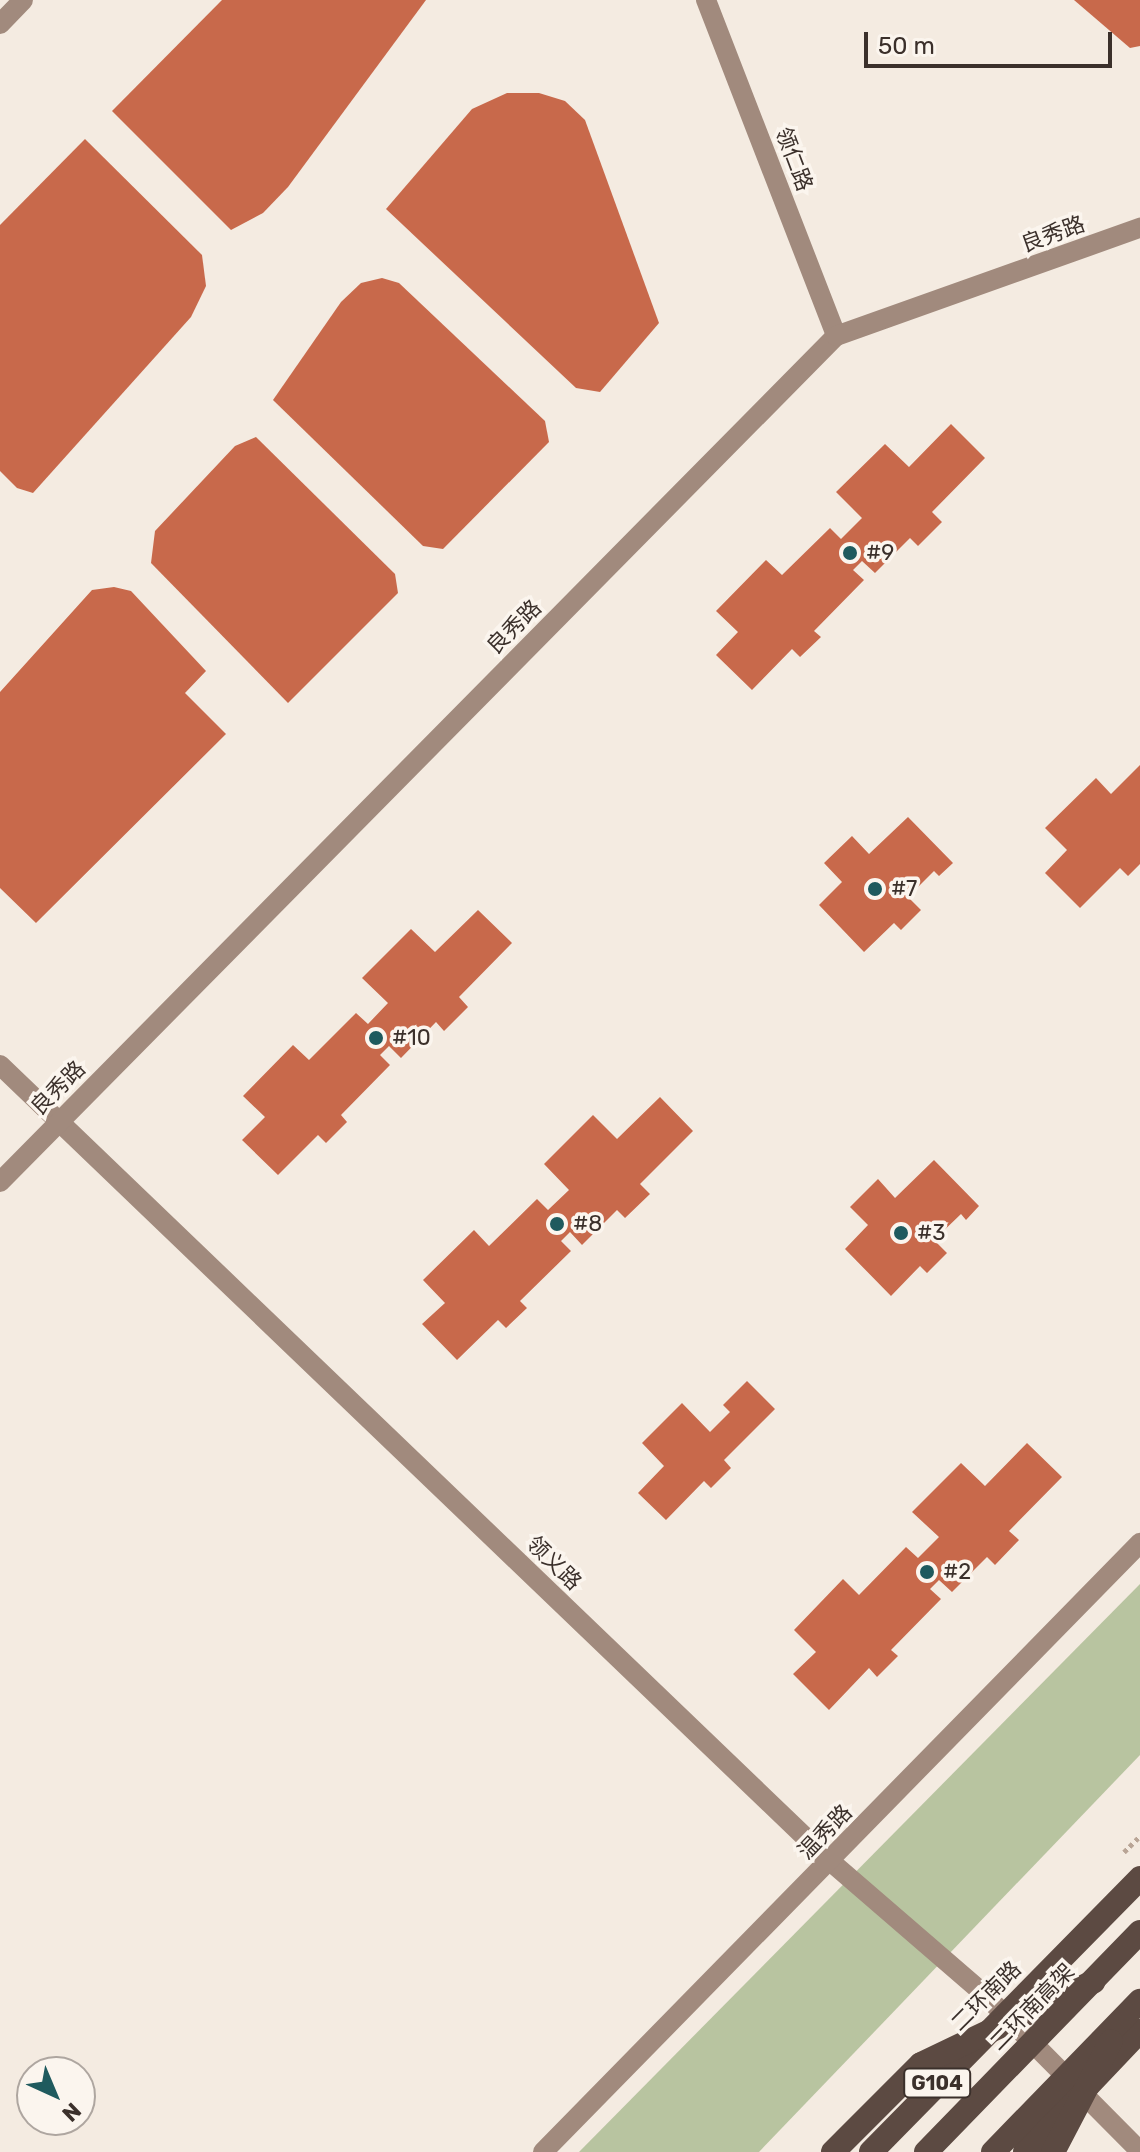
<!DOCTYPE html>
<html>
<head>
<meta charset="utf-8">
<style>
	body { margin:0 }
	#map { position:relative; width:1140px; height:2152px; overflow:hidden; background:#f4ebe1; font-family:Rubik,"Noto Sans SC",sans-serif }
	div>[style] { position:absolute }
	.green>* { inset:0; background:#b8c4a0 }
	.building>* { inset:0; background:#c8694b }
	.path>* { height:5px; margin-top:-2.5px; transform-origin:0; background:repeating-linear-gradient(90deg,#b9a596 0 4px,transparent 0 8px) }
	.secondary>* { height:20px; margin:-10px; padding:0 10px; transform-origin:10px; border-radius:10px; background:#a18a7d }
	.highway>* { height:24px; margin:-12px; padding:0 12px; transform-origin:12px; border-radius:12px; background:#5c4a42 }
	.highway-bridge>* { height:24px; margin:-12px; padding:0 12px; transform-origin:12px; border-radius:12px; background:#5c4a42 }
	.dots>* { width:22px; height:22px; translate:-50% -50%; box-sizing:border-box; border:4px solid #fbf5ee; border-radius:50% }
	span { translate:-50% -50%; white-space:nowrap; text-align:center; line-height:1.15; -webkit-text-stroke:7px #fbf5ee; paint-order:stroke }
	.shield-label span { padding:2px 6px; background:#fbf5ee; border:2px solid; border-radius:6px; -webkit-text-stroke-width:0 }
	.shield-label { font-size:20px; color:#3b302b; font-weight:700 }
	.street-label { font-size:22px; color:#3b302b }
	.poi-label { font-size:22px; color:#3b302b }
	.left { translate:0 -50%; text-align:left }
	.north { position:absolute; left:16px; top:2056px; width:80px; height:80px; box-sizing:border-box; background:#fbf5ee; border:2px solid #aea6a0; border-radius:50%; rotate:136deg; font-size:22px; font-weight:700; line-height:32px; text-align:center; color:#3b302b }
	.north::after { content:''; display:block; margin:auto; width:28px; height:36px; background:#1f5a5e; clip-path:polygon(50% 0,100% 100%,50% 72%,0 100%) }
	.scale { position:absolute; left:864px; top:32px; width:248px; height:36px; box-sizing:border-box; border:4px solid #3b302b; border-top:0; padding-left:10px; font-size:24px; line-height:28px; white-space:nowrap; color:#3b302b; -webkit-text-stroke:6px #fbf5ee; paint-order:stroke }
</style>
</head>
<body>
<div id="map">
	<div class="green">
		<i style="clip-path:polygon(1140px 1584px,1140px 1755px,759px 2152px,579px 2152px)"></i>
	</div>
	<div class="building">
		<i style="clip-path:polygon(222px 0,426px 0,288px 187px,263px 213px,231px 230px,112px 111px)"></i>
		<i style="clip-path:polygon(1074px 0,1140px 0,1140px 46px,1130px 48px)"></i>
		<i style="clip-path:polygon(507px 93px,539px 93px,565px 101px,585px 120px,659px 323px,600px 392px,576px 388px,386px 209px,472px 109px)"></i>
		<i style="clip-path:polygon(85px 139px,202px 255px,206px 286px,191px 317px,33px 493px,17px 488px,0 471px,0 225px)"></i>
		<i style="clip-path:polygon(382px 278px,399px 283px,545px 421px,549px 442px,443px 549px,423px 546px,273px 400px,341px 302px,361px 283px)"></i>
		<i style="clip-path:polygon(951px 424px,985px 458px,932px 512px,942px 522px,918px 546px,910px 538px,875px 573px,862px 561px,853px 570px,864px 580px,814px 631px,821px 637px,800px 657px,792px 649px,752px 690px,716px 655px,738px 632px,716px 611px,766px 560px,782px 575px,830px 528px,841px 539px,862px 518px,836px 492px,885px 444px,909px 467px)"></i>
		<i style="clip-path:polygon(256px 437px,395px 574px,398px 593px,288px 703px,151px 563px,155px 531px,235px 446px)"></i>
		<i style="clip-path:polygon(114px 587px,131px 591px,206px 671px,185px 693px,226px 734px,36px 923px,0 888px,0 692px,92px 590px)"></i>
		<i style="clip-path:polygon(1140px 765px,1140px 864px,1128px 876px,1120px 868px,1080px 908px,1045px 873px,1067px 850px,1045px 828px,1096px 778px,1111px 794px)"></i>
		<i style="clip-path:polygon(908px 817px,953px 863px,939px 876px,934px 871px,908px 897px,921px 910px,901px 930px,894px 923px,864px 952px,819px 905px,842px 882px,824px 863px,852px 836px,869px 854px)"></i>
		<i style="clip-path:polygon(478px 910px,512px 943px,459px 997px,468px 1007px,444px 1031px,436px 1022px,401px 1058px,389px 1046px,380px 1055px,390px 1065px,341px 1115px,347px 1122px,326px 1143px,318px 1135px,278px 1175px,242px 1140px,265px 1117px,243px 1096px,293px 1045px,309px 1060px,356px 1013px,368px 1024px,388px 1003px,362px 978px,411px 929px,435px 952px)"></i>
		<i style="clip-path:polygon(660px 1097px,693px 1131px,640px 1184px,650px 1194px,625px 1218px,617px 1210px,582px 1245px,570px 1232px,561px 1241px,571px 1251px,520px 1301px,527px 1308px,506px 1328px,498px 1320px,457px 1360px,422px 1324px,445px 1303px,423px 1280px,474px 1230px,489px 1246px,537px 1199px,548px 1210px,569px 1190px,544px 1164px,593px 1115px,617px 1139px)"></i>
		<i style="clip-path:polygon(934px 1160px,979px 1206px,966px 1220px,961px 1214px,934px 1240px,947px 1253px,927px 1273px,920px 1266px,891px 1296px,845px 1249px,868px 1225px,850px 1207px,878px 1179px,895px 1198px)"></i>
		<i style="clip-path:polygon(747px 1381px,775px 1409px,724px 1460px,731px 1468px,711px 1488px,704px 1481px,666px 1520px,638px 1493px,664px 1466px,642px 1443px,682px 1403px,710px 1432px,730px 1412px,723px 1405px)"></i>
		<i style="clip-path:polygon(1027px 1443px,1062px 1477px,1009px 1531px,1019px 1540px,995px 1565px,987px 1557px,952px 1592px,939px 1580px,930px 1589px,941px 1599px,891px 1650px,898px 1656px,877px 1677px,869px 1668px,829px 1710px,793px 1674px,816px 1652px,794px 1630px,843px 1579px,859px 1595px,906px 1547px,918px 1558px,939px 1537px,912px 1512px,961px 1463px,985px 1486px)"></i>
	</div>
	<div class="path">
		<i style="left:1124px;top:1852px;width:23px;rotate:-45deg"></i>
	</div>
	<div class="secondary">
		<i style="left:706px;top:0;width:360px;rotate:68.8deg"></i>
		<i style="left:0;top:24px;width:33px;rotate:-46deg"></i>
		<i style="left:0;top:1065px;width:1150px;rotate:43.8deg"></i>
		<i style="left:830px;top:1861px;width:205px;rotate:40.8deg"></i>
		<i style="left:985px;top:1995px;width:220px;rotate:45.2deg"></i>
		<i style="left:0;top:1182px;width:1189px;rotate:-45.34deg"></i>
		<i style="left:836px;top:336px;width:323px;rotate:-19.6deg"></i>
		<i style="left:543px;top:2152px;width:853px;rotate:-45.57deg"></i>
	</div>
	<div class="highway">
		<i style="left:871px;top:2152px;width:384px;rotate:-45.5deg"></i>
		<i style="left:1025px;top:2152px;width:167px;rotate:-46.5deg"></i>
	</div>
	<div class="highway-bridge">
		<i style="left:833px;top:2152px;width:124px;rotate:-45deg"></i>
		<i style="left:921px;top:2064px;width:191px;rotate:-25.5deg"></i>
		<i style="left:926px;top:2152px;width:307px;rotate:-45.8deg"></i>
		<i style="left:993px;top:2152px;width:211px;rotate:-45.8deg"></i>
		<i style="left:1053px;top:2152px;width:125px;rotate:-62.4deg"></i>
	</div>
	<div class="dots">
		<i style="left:850px;top:553px;background:#1f5a5e"></i>
		<i style="left:875px;top:889px;background:#1f5a5e"></i>
		<i style="left:376px;top:1038px;background:#1f5a5e"></i>
		<i style="left:557px;top:1224px;background:#1f5a5e"></i>
		<i style="left:901px;top:1233px;background:#1f5a5e"></i>
		<i style="left:927px;top:1572px;background:#1f5a5e"></i>
	</div>
	<div class="shield-label">
		<span style="left:937px;top:2083px">G104</span>
	</div>
	<div class="street-label">
		<span style="left:794px;top:159px;rotate:69deg">领仁路</span>
		<span style="left:1053px;top:234px;rotate:-20deg">良秀路</span>
		<span style="left:514px;top:627px;rotate:-45deg">良秀路</span>
		<span style="left:58px;top:1088px;rotate:-45deg">良秀路</span>
		<span style="left:554px;top:1563px;rotate:44deg">领义路</span>
		<span style="left:825px;top:1832px;rotate:-46deg">温秀路</span>
		<span style="left:986px;top:1996px;rotate:-45deg">二环南路</span>
		<span style="left:1032px;top:2007px;rotate:-46deg">二环南高架</span>
	</div>
	<div class="poi-label">
		<span class="left" style="left:866px;top:553px">#9</span>
		<span class="left" style="left:891px;top:889px">#7</span>
		<span class="left" style="left:392px;top:1038px">#10</span>
		<span class="left" style="left:573px;top:1224px">#8</span>
		<span class="left" style="left:917px;top:1233px">#3</span>
		<span class="left" style="left:943px;top:1572px">#2</span>
	</div>
	<div class="north">N</div>
	<div class="scale">50 m</div>
</div>
</body>
</html>
